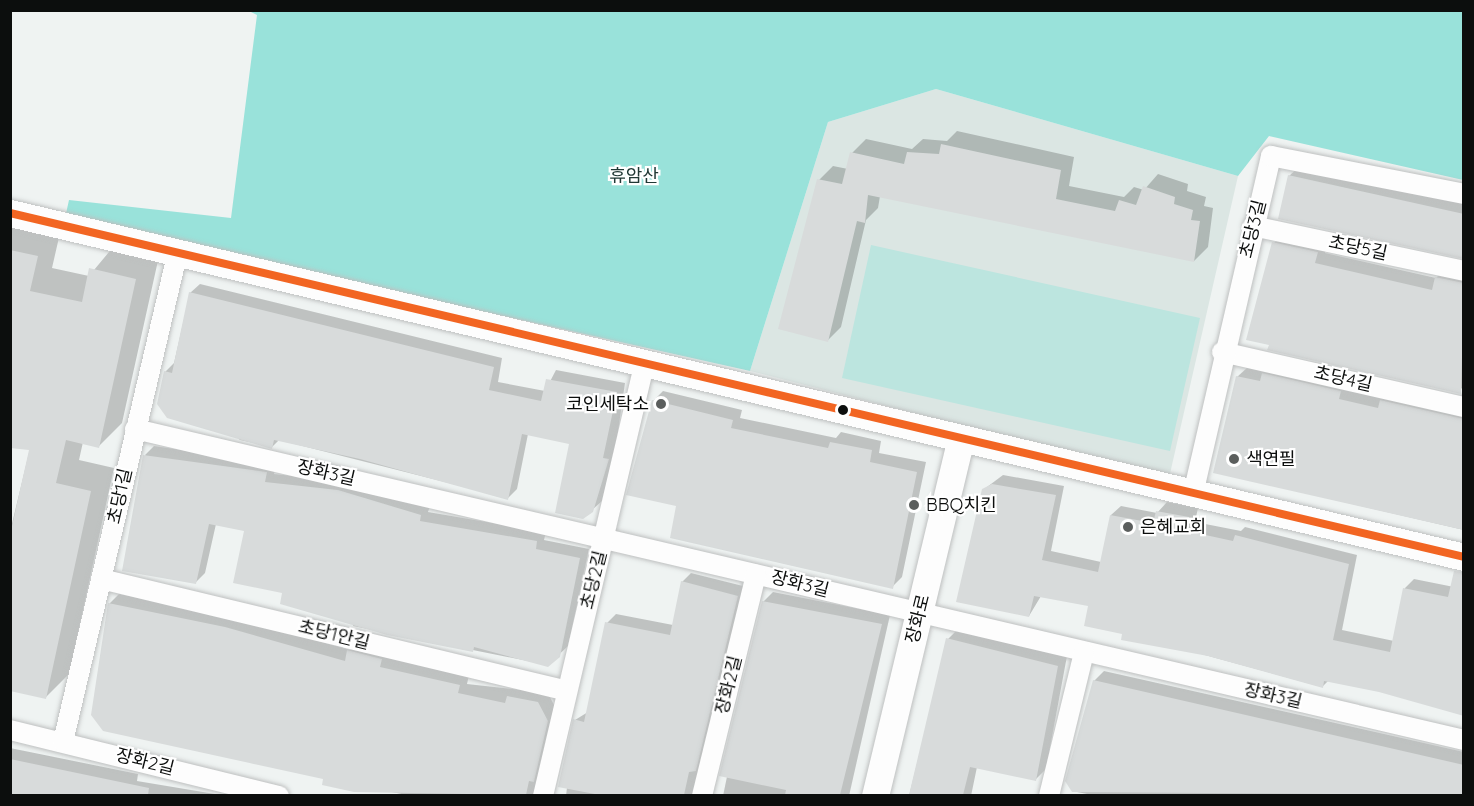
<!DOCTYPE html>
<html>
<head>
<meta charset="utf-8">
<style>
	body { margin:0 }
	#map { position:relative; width:1474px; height:806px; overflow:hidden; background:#eff3f2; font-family:Quicksand,"Noto Sans KR",sans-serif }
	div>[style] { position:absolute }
	.built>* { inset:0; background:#dbe6e3 }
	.green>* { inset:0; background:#bce5df }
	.forest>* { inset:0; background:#99e2da }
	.shadow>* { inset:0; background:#0003 }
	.building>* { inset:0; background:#d8dbdb }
	.roads { filter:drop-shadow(0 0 2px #bec0c0) drop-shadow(0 0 2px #bec0c0) }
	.street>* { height:20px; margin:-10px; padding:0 10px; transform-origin:10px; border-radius:10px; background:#fdfdfd }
	.secondary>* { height:27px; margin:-13.5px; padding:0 13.5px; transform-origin:13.5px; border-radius:13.5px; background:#fdfdfd }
	.bus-1>* { height:8px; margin:-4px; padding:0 4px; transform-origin:4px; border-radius:4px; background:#f26522 }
	.dots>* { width:16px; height:16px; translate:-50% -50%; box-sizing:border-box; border:3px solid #fff; border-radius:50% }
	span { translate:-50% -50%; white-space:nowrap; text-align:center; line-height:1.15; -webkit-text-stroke:4.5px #fff; paint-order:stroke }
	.park-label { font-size:18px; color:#213835 }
	.street-label { font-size:18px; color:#0c0e0d }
	.poi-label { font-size:18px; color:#0c0e0d }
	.right { translate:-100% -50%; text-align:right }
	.left { translate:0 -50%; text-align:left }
	.frame { position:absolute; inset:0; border:12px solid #0c0e0d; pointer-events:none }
</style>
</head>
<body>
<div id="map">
	<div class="built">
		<i style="clip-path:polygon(936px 89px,1238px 176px,1169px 478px,750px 371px,828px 122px)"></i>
	</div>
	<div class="green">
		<i style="clip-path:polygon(871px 245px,1200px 318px,1170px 451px,842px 378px)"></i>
	</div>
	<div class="forest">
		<i style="clip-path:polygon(249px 11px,1463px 11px,1463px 180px,1269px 136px,1238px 176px,936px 89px,828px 122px,750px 371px,65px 218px,69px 200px,231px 218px,257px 15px)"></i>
	</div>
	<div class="shadow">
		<i style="clip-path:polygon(957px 131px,1074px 157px,1069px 186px,1124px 197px,1134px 187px,1144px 190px,1158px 174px,1188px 184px,1187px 191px,1206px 197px,1204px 206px,1213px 208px,1208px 247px,1194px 261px,880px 196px,878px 208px,866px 220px,841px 327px,827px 341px,819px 180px,833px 166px,848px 169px,852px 153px,866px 139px,912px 149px,923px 139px,947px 141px)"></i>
		<i style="clip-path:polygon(1300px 166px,1464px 201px,1464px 257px,1289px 176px)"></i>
		<i style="clip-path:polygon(10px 222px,60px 233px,52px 268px,89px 276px,114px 246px,159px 256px,122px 423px,99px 446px,83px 442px,79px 460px,114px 468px,69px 674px,46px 697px,10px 690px,10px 532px,34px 432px,10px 425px)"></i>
		<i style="clip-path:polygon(1284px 233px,1327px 242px,1325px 253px,1436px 278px,1447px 267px,1464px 270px,1464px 389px,1269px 349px,1274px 243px)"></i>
		<i style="clip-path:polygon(200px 284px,502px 358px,498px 382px,545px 391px,556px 370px,625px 383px,611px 480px,602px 501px,592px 510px,571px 443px,528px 434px,517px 489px,508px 498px,279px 440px,272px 447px,240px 440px,165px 372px,174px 363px,190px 293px)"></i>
		<i style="clip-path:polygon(1248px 367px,1464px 415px,1464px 530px,1215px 472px,1237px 377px)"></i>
		<i style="clip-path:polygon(663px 391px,742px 410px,740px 418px,836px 438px,841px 432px,881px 441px,879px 453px,926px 462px,902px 577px,892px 587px,678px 505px,653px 401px)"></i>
		<i style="clip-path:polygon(154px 446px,276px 464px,274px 474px,348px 482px,430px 506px,428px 512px,546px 532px,544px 540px,589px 549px,568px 646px,548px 665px,353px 626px,354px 621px,284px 592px,246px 530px,216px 524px,205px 573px,196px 582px,145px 455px)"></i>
		<i style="clip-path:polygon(1003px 475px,1064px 486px,1051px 551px,1101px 562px,1111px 515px,1121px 506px,1157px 513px,1167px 502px,1198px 508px,1195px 522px,1241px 531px,1245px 527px,1357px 555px,1342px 630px,1394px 641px,1405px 588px,1414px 579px,1454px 587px,1461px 580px,1379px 691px,1329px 680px,1322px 687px,1124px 633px,1090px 605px,1041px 596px,1029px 616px,983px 490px)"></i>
		<i style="clip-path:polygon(691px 573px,747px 587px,692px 796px,566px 796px,575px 720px,588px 712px,607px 623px,616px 614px,673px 625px,682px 582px)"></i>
		<i style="clip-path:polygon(773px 592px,890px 615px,849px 796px,723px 796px,763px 602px)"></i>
		<i style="clip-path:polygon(119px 594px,236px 618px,350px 650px,358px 641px,469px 675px,467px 684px,548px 693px,557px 711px,534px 796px,411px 796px,325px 778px,109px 604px)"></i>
		<i style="clip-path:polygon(958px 629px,1067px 656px,1046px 769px,1036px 779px,977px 767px,971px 796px,909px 796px,948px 639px)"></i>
		<i style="clip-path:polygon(1104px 671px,1464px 752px,1464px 796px,1097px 796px,1072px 791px,1094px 681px)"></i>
		<i style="clip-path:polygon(10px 748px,138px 774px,137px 781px,227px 796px,10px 796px)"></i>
	</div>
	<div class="building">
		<i style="clip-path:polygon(941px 144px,1061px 170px,1056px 199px,1115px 211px,1119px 200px,1136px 205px,1143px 186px,1175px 197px,1174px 204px,1193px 210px,1191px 220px,1200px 221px,1194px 262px,868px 195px,865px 223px,857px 221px,828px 342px,778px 329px,817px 179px,842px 184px,850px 152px,904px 164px,907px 152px,939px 154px)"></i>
		<i style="clip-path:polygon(1288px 175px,1464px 214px,1464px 259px,1278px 219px)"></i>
		<i style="clip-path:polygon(1272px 242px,1318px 252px,1315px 263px,1432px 290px,1435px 277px,1464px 283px,1461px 394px,1267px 350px,1269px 345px,1246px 340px)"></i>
		<i style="clip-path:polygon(10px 250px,38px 256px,30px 291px,82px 302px,89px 268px,136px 279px,99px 448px,66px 440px,56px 483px,91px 491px,46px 699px,10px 691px,10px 535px,29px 450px,10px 448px)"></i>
		<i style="clip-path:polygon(189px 292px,494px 367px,489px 390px,541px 401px,546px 379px,617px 392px,603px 458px,609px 459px,593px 512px,583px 519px,555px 513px,569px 444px,522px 434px,508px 500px,360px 459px,274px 440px,272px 449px,167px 418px,157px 404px,164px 371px,172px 373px)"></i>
		<i style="clip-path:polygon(1262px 373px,1341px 391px,1339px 399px,1378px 408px,1380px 400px,1464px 419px,1464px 530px,1213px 473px,1236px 376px,1260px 381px)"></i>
		<i style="clip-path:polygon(652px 400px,733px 420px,731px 428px,828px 448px,830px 442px,872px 450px,870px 462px,917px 472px,893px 589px,670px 538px,676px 506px,626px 495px)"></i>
		<i style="clip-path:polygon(143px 455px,267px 472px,265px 482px,338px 490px,421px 515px,420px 521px,537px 541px,536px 549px,580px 558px,560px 657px,548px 667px,474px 647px,473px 652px,387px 635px,280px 604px,282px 593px,233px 583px,244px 531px,209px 524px,196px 584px,122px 571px)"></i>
		<i style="clip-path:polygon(992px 484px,1056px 495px,1042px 560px,1098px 572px,1110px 515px,1153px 523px,1156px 511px,1189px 517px,1187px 531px,1233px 541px,1235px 535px,1349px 564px,1333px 640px,1390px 652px,1403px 588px,1448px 597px,1454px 571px,1464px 572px,1464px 716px,1379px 692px,1324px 681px,1323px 688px,1208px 656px,1121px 640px,1122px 634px,1084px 626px,1088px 606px,1034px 596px,1029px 617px,956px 602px,982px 489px)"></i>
		<i style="clip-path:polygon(681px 581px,738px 596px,696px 771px,689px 772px,684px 795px,600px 795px,558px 787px,573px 719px,584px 722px,605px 622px,670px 635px)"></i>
		<i style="clip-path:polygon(762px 601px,882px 624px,840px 795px,785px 795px,786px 790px,719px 776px)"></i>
		<i style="clip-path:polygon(108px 603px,225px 627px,345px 661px,347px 650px,382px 659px,380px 667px,460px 685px,458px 693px,505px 703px,507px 696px,538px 702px,548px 721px,534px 782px,529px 781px,526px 795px,354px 792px,322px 785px,323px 779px,103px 731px,91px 715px)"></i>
		<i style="clip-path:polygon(946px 638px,1058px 666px,1036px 781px,970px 767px,963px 795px,909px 795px)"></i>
		<i style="clip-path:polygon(1093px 680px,1464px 765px,1464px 795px,1072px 792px,1065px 781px)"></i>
		<i style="clip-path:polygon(10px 759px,149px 788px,148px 795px,10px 795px)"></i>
	</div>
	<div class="roads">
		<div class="street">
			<i style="left:1253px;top:226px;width:216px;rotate:12deg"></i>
			<i style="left:1222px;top:352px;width:248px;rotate:12.8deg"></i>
			<i style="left:135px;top:429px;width:1365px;rotate:13.17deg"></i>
			<i style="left:1193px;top:494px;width:347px;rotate:-77deg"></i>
			<i style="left:1271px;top:156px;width:197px;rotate:11.1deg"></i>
			<i style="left:101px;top:579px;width:479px;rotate:13.5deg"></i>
			<i style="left:10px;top:730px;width:277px;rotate:13.8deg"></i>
			<i style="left:63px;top:742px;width:504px;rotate:-76.82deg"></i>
			<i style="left:543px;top:796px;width:444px;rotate:-76.8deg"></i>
			<i style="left:702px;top:796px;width:228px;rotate:-76.3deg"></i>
			<i style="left:1049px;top:796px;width:148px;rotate:-76.3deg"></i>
		</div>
		<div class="secondary">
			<i style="left:10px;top:213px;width:1494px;rotate:13.31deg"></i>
			<i style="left:875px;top:796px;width:364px;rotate:-76.5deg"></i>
		</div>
	</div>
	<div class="bus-1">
		<i style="left:10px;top:213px;width:1494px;rotate:13.31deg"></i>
	</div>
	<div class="dots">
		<i style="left:661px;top:404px;background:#5b5e5d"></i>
		<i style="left:843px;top:410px;background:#0c0e0d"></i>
		<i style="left:1234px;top:459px;background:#5b5e5d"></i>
		<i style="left:914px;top:505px;background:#5b5e5d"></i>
		<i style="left:1128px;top:527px;background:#5b5e5d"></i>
	</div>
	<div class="park-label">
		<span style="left:634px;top:176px">휴암산</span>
	</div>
	<div class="street-label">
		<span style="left:1253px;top:229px;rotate:-76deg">초당3길</span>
		<span style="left:1358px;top:248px;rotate:12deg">초당5길</span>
		<span style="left:1343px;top:379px;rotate:13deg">초당4길</span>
		<span style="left:326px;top:473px;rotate:13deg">장화3길</span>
		<span style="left:120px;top:496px;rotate:-77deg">초당1길</span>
		<span style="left:594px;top:580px;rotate:-76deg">초당2길</span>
		<span style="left:800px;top:584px;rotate:14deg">장화3길</span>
		<span style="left:918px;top:619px;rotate:-76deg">장화로</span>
		<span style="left:334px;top:635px;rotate:14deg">초당1안길</span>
		<span style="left:729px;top:685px;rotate:-76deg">장화2길</span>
		<span style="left:1273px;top:696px;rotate:13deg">장화3길</span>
		<span style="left:145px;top:762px;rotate:14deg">장화2길</span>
	</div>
	<div class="poi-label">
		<span class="right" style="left:649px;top:404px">코인세탁소</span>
		<span class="left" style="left:1246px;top:459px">색연필</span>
		<span class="left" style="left:926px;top:505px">BBQ치킨</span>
		<span class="left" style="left:1140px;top:527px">은혜교회</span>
	</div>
	<div class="frame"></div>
</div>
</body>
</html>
